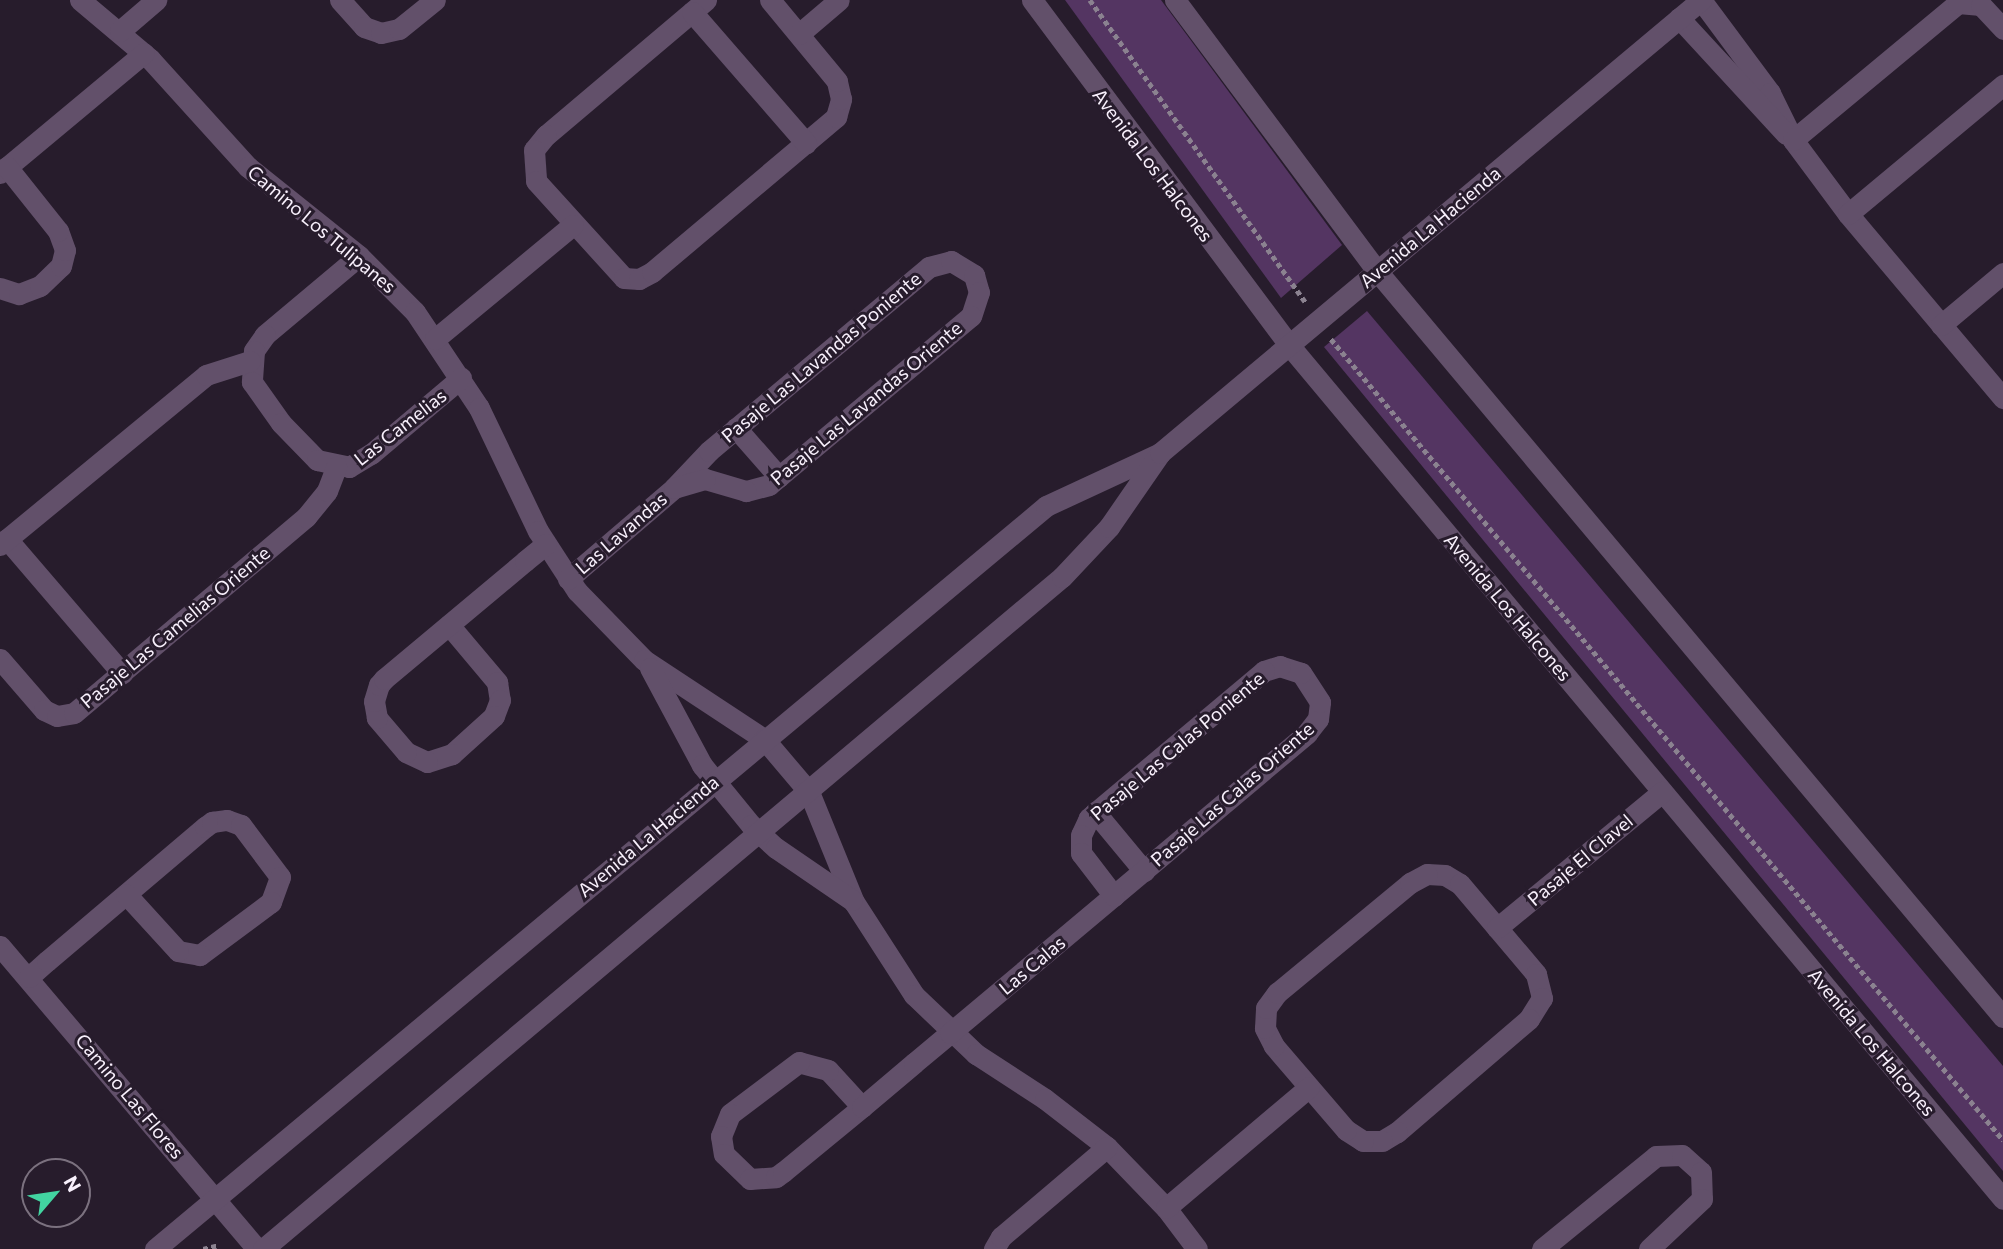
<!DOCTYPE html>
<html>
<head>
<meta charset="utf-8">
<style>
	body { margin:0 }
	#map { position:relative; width:2003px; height:1249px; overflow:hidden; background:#271c2c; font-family:Commissioner,sans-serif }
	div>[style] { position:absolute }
	.green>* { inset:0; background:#543562 }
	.path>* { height:4.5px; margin-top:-2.25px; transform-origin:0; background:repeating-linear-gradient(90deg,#8b8290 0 5px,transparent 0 8.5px) }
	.minor>* { height:21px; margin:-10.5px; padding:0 10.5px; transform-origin:10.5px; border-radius:10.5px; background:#62506a }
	span { translate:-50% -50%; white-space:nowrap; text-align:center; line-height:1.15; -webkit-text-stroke:6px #271c2c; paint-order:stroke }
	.street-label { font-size:19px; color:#f8f0fc }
	.north { position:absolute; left:21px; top:1158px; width:70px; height:70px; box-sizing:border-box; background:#271c2c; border:2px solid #7b717f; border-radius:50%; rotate:61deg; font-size:19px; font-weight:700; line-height:28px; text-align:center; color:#f8f0fc }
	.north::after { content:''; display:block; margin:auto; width:24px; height:32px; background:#42d4a1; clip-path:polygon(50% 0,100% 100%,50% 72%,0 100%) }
</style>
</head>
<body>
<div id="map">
	<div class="green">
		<i style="clip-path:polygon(1065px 0,1161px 0,1342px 245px,1281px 298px)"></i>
		<i style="clip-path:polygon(1367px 311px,2003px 1066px,2003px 1171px,1324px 347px)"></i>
	</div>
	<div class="path">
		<i style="left:1090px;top:0;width:372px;rotate:54.5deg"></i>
		<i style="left:1331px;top:339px;width:1046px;rotate:50deg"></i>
		<i style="left:203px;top:1249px;width:16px;rotate:-14deg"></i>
	</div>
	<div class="minor">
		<i style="left:80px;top:0;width:92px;rotate:40.1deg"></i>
		<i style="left:150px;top:59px;width:146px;rotate:47.8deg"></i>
		<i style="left:248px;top:167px;width:142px;rotate:38.7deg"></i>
		<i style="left:359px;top:256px;width:79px;rotate:45deg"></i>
		<i style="left:415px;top:312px;width:115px;rotate:56.3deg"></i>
		<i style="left:479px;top:408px;width:136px;rotate:64.4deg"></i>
		<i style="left:538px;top:531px;width:72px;rotate:57deg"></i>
		<i style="left:577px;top:591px;width:96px;rotate:45.8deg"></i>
		<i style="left:644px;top:660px;width:144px;rotate:33.4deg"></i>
		<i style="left:764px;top:739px;width:70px;rotate:49.7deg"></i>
		<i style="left:809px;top:792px;width:119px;rotate:67.8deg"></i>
		<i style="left:854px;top:902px;width:111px;rotate:57.2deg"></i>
		<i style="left:914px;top:995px;width:86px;rotate:43.6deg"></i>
		<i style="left:976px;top:1054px;width:82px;rotate:33.1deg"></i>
		<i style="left:1045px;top:1099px;width:78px;rotate:37.7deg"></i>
		<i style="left:1107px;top:1147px;width:85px;rotate:46deg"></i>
		<i style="left:1166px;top:1208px;width:51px;rotate:52.9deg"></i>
		<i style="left:340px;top:0;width:36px;rotate:48deg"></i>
		<i style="left:364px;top:27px;width:18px;rotate:19deg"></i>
		<i style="left:381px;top:33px;width:18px;rotate:-13deg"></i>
		<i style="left:399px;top:29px;width:46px;rotate:-38.9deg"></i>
		<i style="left:706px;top:0;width:209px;rotate:139.8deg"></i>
		<i style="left:546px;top:135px;width:19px;rotate:129deg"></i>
		<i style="left:534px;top:150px;width:31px;rotate:86deg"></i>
		<i style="left:536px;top:181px;width:131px;rotate:47.8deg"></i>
		<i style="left:624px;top:278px;width:15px;rotate:4deg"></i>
		<i style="left:639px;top:279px;width:15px;rotate:-28deg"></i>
		<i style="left:652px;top:272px;width:241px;rotate:-40.1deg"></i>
		<i style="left:836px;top:117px;width:19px;rotate:-74deg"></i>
		<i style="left:841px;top:99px;width:18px;rotate:-103deg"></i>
		<i style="left:837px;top:81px;width:105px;rotate:-129.6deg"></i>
		<i style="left:1032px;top:0;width:430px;rotate:53.3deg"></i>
		<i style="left:1289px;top:345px;width:1113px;rotate:50.1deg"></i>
		<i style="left:1175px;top:0;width:338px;rotate:53.3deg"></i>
		<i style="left:1377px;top:271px;width:974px;rotate:50deg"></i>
		<i style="left:1701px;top:0;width:116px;rotate:53.4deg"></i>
		<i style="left:1770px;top:93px;width:52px;rotate:63.9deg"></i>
		<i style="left:1793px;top:140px;width:92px;rotate:53.4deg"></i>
		<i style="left:1848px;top:214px;width:241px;rotate:49.9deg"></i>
		<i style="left:692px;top:12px;width:174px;rotate:49deg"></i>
		<i style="left:1679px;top:18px;width:158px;rotate:47.3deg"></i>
		<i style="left:120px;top:31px;width:48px;rotate:-40.7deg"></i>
		<i style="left:799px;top:34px;width:52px;rotate:-40.4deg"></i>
		<i style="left:1793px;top:140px;width:214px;rotate:-39.7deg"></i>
		<i style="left:1958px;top:3px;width:23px;rotate:5deg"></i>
		<i style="left:1981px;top:5px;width:33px;rotate:47deg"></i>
		<i style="left:0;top:173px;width:187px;rotate:-39.8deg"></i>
		<i style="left:1848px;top:214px;width:202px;rotate:-39.8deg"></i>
		<i style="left:359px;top:256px;width:123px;rotate:140deg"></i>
		<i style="left:265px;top:335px;width:19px;rotate:125deg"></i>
		<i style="left:254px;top:351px;width:31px;rotate:94deg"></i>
		<i style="left:252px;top:382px;width:50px;rotate:54.7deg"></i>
		<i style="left:281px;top:423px;width:52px;rotate:45.8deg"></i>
		<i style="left:317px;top:460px;width:33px;rotate:12deg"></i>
		<i style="left:349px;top:467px;width:26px;rotate:-31deg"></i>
		<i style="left:371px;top:454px;width:118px;rotate:-40.2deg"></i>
		<i style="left:0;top:288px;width:20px;rotate:18deg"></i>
		<i style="left:19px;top:294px;width:22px;rotate:-21deg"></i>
		<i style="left:40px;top:286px;width:29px;rotate:-44deg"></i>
		<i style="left:61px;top:266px;width:16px;rotate:-76deg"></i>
		<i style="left:65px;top:250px;width:20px;rotate:-110deg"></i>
		<i style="left:58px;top:231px;width:82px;rotate:-128.6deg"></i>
		<i style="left:1941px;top:325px;width:81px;rotate:-40deg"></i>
		<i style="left:435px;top:339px;width:179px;rotate:-39.6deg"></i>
		<i style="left:736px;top:428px;width:65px;rotate:48.7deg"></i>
		<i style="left:7px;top:539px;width:177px;rotate:49.4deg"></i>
		<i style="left:0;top:545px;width:267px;rotate:-39.5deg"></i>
		<i style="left:206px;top:375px;width:46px;rotate:-17.7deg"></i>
		<i style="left:568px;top:579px;width:140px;rotate:-40.6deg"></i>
		<i style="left:674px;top:488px;width:51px;rotate:-46.6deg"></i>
		<i style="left:709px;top:451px;width:287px;rotate:-39.9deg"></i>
		<i style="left:929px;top:267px;width:23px;rotate:-15deg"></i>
		<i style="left:951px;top:261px;width:27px;rotate:31deg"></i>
		<i style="left:974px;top:275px;width:18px;rotate:74deg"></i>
		<i style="left:979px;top:292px;width:25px;rotate:108deg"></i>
		<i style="left:971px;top:316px;width:263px;rotate:140.1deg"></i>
		<i style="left:769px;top:485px;width:24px;rotate:165deg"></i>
		<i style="left:746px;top:491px;width:43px;rotate:-163.7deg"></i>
		<i style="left:705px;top:479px;width:32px;rotate:164deg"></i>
		<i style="left:449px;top:625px;width:75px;rotate:49.9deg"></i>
		<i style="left:497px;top:682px;width:18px;rotate:81deg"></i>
		<i style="left:500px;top:700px;width:17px;rotate:111deg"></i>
		<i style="left:494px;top:716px;width:57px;rotate:137.9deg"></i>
		<i style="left:452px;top:754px;width:26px;rotate:162deg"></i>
		<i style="left:427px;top:762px;width:23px;rotate:-155deg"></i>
		<i style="left:406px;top:752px;width:45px;rotate:-130.5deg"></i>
		<i style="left:377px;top:718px;width:17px;rotate:-100deg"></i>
		<i style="left:374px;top:701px;width:17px;rotate:-73deg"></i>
		<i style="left:379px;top:685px;width:8px;rotate:-50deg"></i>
		<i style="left:384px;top:679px;width:184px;rotate:-39.9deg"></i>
		<i style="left:525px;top:561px;width:27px;rotate:-39deg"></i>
		<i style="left:0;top:659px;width:67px;rotate:49.2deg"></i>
		<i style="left:44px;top:710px;width:14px;rotate:25deg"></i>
		<i style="left:57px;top:716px;width:17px;rotate:-10deg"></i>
		<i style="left:74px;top:713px;width:304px;rotate:-40.2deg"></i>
		<i style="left:306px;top:517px;width:33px;rotate:-51deg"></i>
		<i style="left:327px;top:491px;width:26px;rotate:-69deg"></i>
		<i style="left:650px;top:668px;width:110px;rotate:61.8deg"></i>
		<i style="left:702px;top:765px;width:77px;rotate:50.8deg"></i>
		<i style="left:751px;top:825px;width:34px;rotate:43deg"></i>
		<i style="left:776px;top:848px;width:92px;rotate:34.4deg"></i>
		<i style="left:1095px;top:812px;width:77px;rotate:50.3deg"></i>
		<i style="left:1427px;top:874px;width:18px;rotate:3deg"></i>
		<i style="left:1445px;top:875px;width:17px;rotate:31deg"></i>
		<i style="left:1460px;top:884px;width:118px;rotate:49.8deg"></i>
		<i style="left:1536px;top:974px;width:25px;rotate:76deg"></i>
		<i style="left:1542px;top:998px;width:25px;rotate:122deg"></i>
		<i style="left:1529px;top:1019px;width:174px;rotate:139.4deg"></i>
		<i style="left:1397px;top:1132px;width:17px;rotate:149deg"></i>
		<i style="left:1382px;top:1141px;width:19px;rotate:180deg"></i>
		<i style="left:1363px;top:1141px;width:20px;rotate:-147deg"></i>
		<i style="left:1346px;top:1130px;width:111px;rotate:-130.6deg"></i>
		<i style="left:1274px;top:1046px;width:20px;rotate:-117deg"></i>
		<i style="left:1265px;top:1028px;width:20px;rotate:-87deg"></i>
		<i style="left:1266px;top:1008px;width:19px;rotate:-54deg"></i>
		<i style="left:1277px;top:993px;width:173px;rotate:-39.6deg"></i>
		<i style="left:1410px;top:883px;width:19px;rotate:-28deg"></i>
		<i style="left:1497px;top:928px;width:214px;rotate:-39.5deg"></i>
		<i style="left:0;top:946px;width:397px;rotate:49.7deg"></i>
		<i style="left:29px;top:977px;width:24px;rotate:-42deg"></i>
		<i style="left:47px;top:961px;width:207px;rotate:-40.3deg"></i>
		<i style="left:205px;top:827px;width:9px;rotate:-36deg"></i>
		<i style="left:212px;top:822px;width:15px;rotate:-8deg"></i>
		<i style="left:227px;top:820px;width:15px;rotate:20deg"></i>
		<i style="left:241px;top:825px;width:65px;rotate:53.1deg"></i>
		<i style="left:280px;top:877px;width:27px;rotate:110deg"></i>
		<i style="left:271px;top:902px;width:89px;rotate:143.3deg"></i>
		<i style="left:200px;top:955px;width:22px;rotate:-170deg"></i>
		<i style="left:178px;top:951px;width:77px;rotate:-132.4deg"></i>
		<i style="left:862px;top:1107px;width:50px;rotate:-132.6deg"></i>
		<i style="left:828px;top:1070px;width:30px;rotate:-165deg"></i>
		<i style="left:799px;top:1062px;width:86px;rotate:143deg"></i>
		<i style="left:730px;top:1114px;width:24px;rotate:112deg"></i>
		<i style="left:721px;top:1136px;width:18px;rotate:81deg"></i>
		<i style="left:724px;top:1154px;width:36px;rotate:44deg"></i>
		<i style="left:750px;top:1179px;width:26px;rotate:-4deg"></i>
		<i style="left:776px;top:1177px;width:9px;rotate:-36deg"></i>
		<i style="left:783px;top:1172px;width:102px;rotate:-39.4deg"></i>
		<i style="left:862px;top:1107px;width:68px;rotate:-40.2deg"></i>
		<i style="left:914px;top:1063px;width:47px;rotate:-39.8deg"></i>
		<i style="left:950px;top:1033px;width:466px;rotate:-40deg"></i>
		<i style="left:1307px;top:733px;width:18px;rotate:-52deg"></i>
		<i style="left:1318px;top:719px;width:17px;rotate:-83deg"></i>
		<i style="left:1320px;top:702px;width:35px;rotate:-123deg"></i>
		<i style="left:1301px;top:673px;width:22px;rotate:-162deg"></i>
		<i style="left:1280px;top:666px;width:17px;rotate:163deg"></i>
		<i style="left:1264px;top:671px;width:229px;rotate:140deg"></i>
		<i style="left:1089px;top:818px;width:19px;rotate:115deg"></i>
		<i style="left:1081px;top:835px;width:18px;rotate:90deg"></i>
		<i style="left:1081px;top:853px;width:54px;rotate:52.5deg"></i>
		<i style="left:1166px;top:1208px;width:187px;rotate:-40.2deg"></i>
		<i style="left:155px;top:1249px;width:1160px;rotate:-39.82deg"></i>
		<i style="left:1046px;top:506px;width:126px;rotate:-24.9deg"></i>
		<i style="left:263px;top:1249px;width:1044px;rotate:-40.07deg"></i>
		<i style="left:1062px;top:577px;width:69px;rotate:-46.8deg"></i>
		<i style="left:1109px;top:527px;width:90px;rotate:-55.4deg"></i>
		<i style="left:1160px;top:453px;width:706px;rotate:-39.94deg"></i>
		<i style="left:994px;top:1249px;width:14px;rotate:-60deg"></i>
		<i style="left:1001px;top:1237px;width:139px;rotate:-40.3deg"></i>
		<i style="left:1542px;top:1249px;width:147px;rotate:-39.2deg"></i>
		<i style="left:1656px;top:1156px;width:26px;rotate:-2deg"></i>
		<i style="left:1682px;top:1155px;width:25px;rotate:42deg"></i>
		<i style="left:1701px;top:1172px;width:27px;rotate:88deg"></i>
		<i style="left:1702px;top:1199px;width:73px;rotate:136.7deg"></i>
	</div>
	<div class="street-label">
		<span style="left:1153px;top:165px;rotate:53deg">Avenida Los Halcones</span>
		<span style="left:1430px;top:227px;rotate:-40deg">Avenida La Hacienda</span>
		<span style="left:322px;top:229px;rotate:40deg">Camino Los Tulipanes</span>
		<span style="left:821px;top:357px;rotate:-40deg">Pasaje Las Lavandas Poniente</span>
		<span style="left:866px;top:403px;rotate:-40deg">Pasaje Las Lavandas Oriente</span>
		<span style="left:400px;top:427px;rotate:-38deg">Las Camelias</span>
		<span style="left:621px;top:533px;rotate:-41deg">Las Lavandas</span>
		<span style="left:1508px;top:607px;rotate:50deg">Avenida Los Halcones</span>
		<span style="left:175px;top:627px;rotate:-40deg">Pasaje Las Camelias Oriente</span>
		<span style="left:1177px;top:746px;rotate:-40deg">Pasaje Las Calas Poniente</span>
		<span style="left:1232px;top:794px;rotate:-41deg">Pasaje Las Calas Oriente</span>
		<span style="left:648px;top:836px;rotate:-40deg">Avenida La Hacienda</span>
		<span style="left:1580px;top:860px;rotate:-40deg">Pasaje El Clavel</span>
		<span style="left:1032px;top:965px;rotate:-40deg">Las Calas</span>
		<span style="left:1872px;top:1042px;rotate:50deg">Avenida Los Halcones</span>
		<span style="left:130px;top:1096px;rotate:50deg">Camino Las Flores</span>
	</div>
	<div class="north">N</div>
</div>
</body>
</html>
